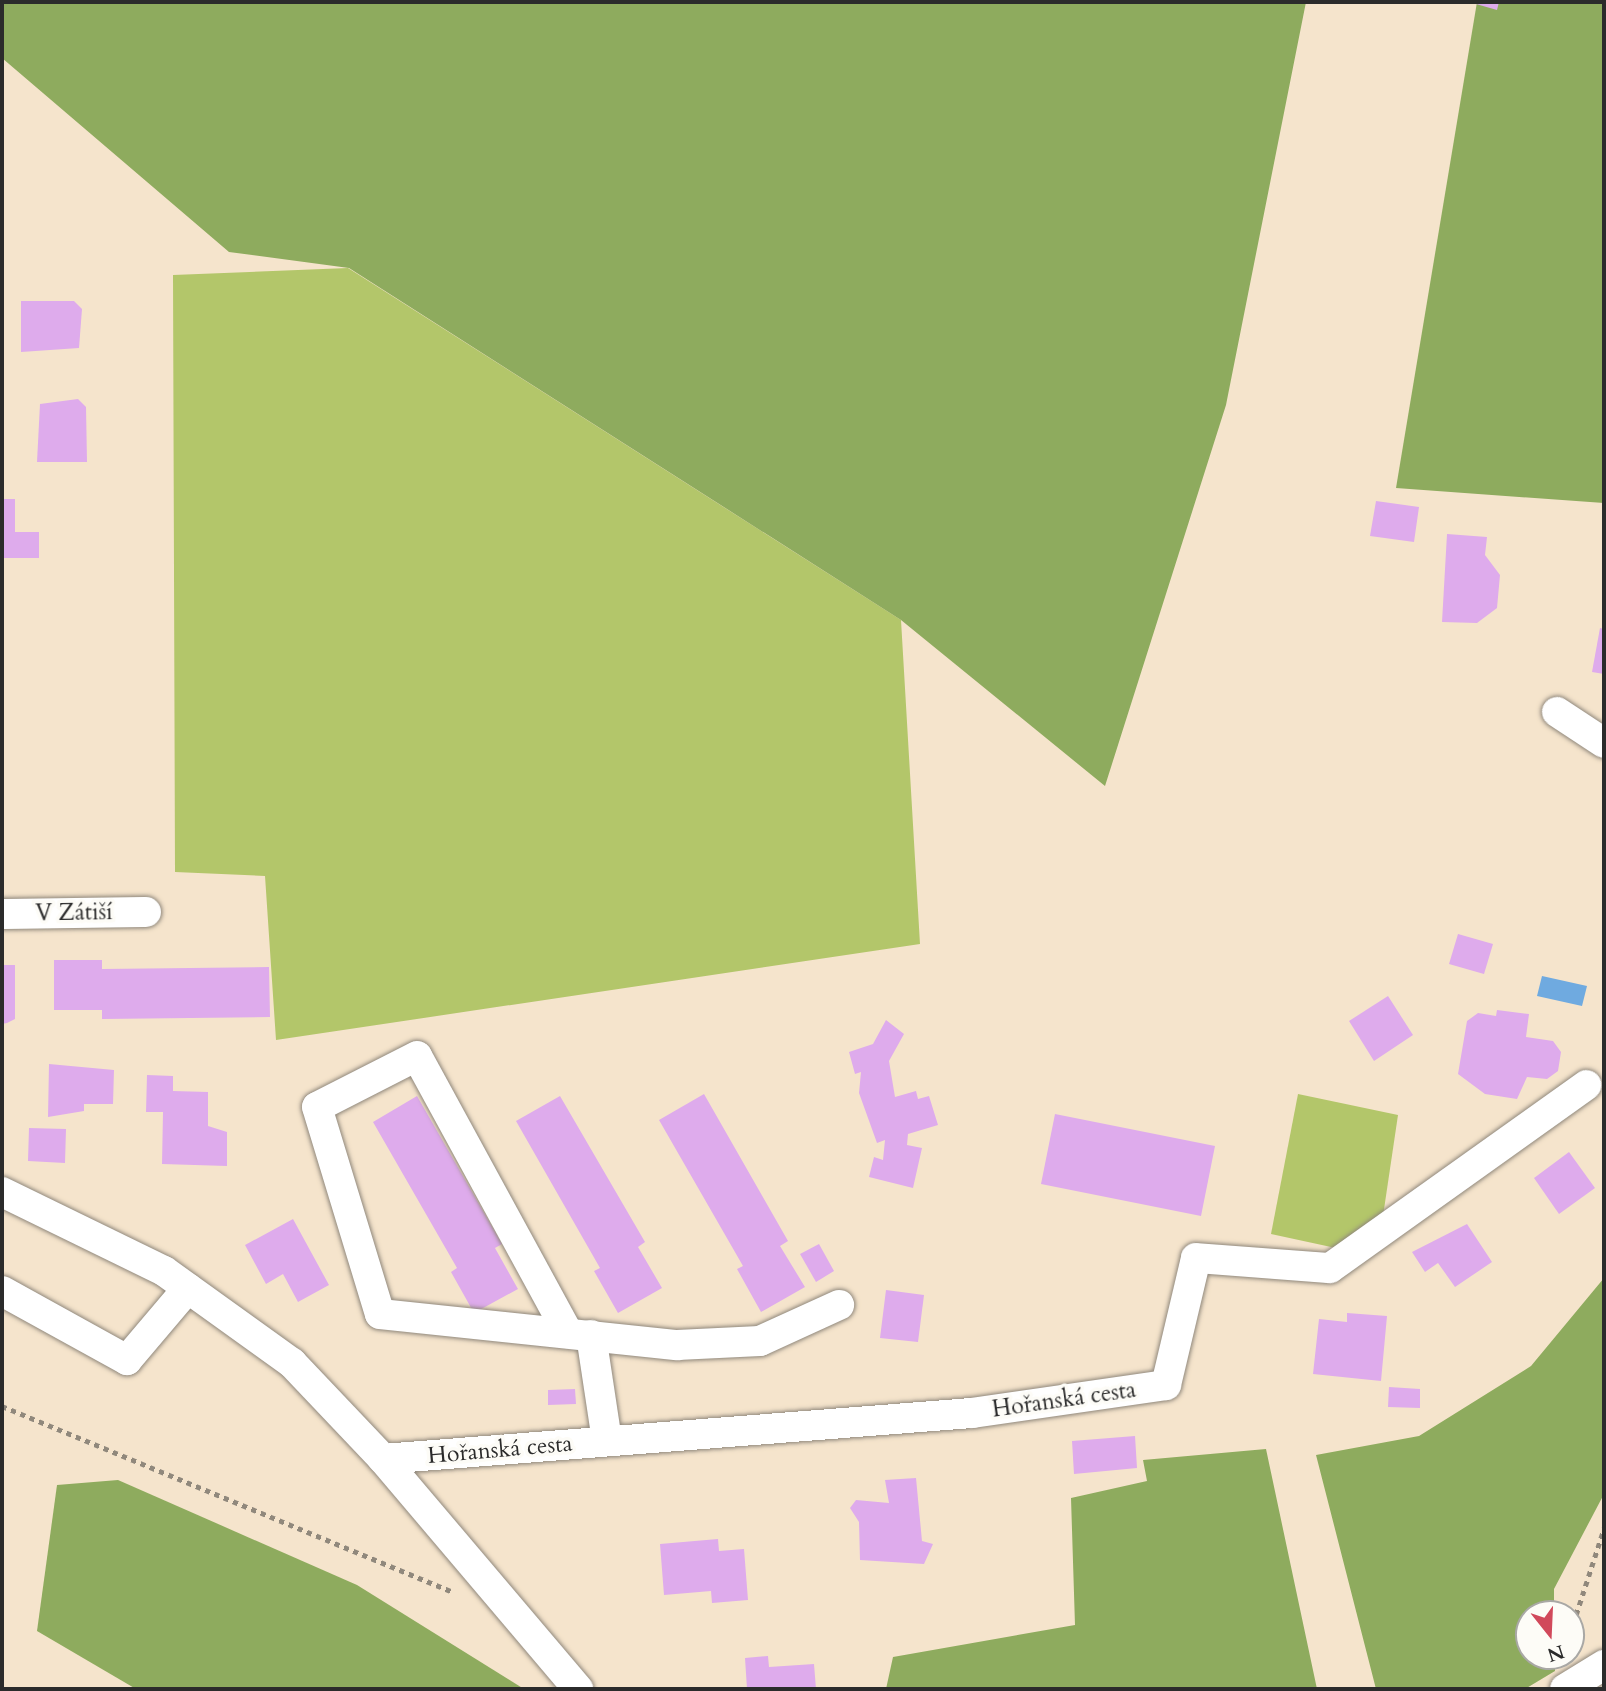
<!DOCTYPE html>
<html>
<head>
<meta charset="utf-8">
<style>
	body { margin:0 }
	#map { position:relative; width:1606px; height:1691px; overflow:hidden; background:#f5e4cc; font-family:Cardo,serif }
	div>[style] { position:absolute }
	.green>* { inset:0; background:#b3c66a }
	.forest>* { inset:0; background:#8eab5e }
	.water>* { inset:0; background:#6faae0 }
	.building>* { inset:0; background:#deabec }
	.path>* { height:4.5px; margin-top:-2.25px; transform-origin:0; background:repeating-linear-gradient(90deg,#90887c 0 5px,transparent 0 10px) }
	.roads { filter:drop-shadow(0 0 2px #90887c) drop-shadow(0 0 2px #90887c) }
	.minor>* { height:30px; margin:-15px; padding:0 15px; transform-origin:15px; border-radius:15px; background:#fff }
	span { translate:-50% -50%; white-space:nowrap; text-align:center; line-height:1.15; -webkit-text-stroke:7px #fdfcf7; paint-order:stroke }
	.street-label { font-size:23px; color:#2b2b2b }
	.frame { position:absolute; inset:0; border:4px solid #2b2b2b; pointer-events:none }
	.north { position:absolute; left:1515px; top:1600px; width:70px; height:70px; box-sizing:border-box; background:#fdfcf7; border:2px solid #a9a8a5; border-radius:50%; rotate:162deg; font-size:19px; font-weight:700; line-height:28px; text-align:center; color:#2b2b2b }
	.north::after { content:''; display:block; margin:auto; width:24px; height:32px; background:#d1495b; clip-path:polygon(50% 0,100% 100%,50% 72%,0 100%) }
</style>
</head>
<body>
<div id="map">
	<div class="green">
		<i style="clip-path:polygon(348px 268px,901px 620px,920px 944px,276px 1040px,265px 876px,175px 872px,173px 275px)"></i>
		<i style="clip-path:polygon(1298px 1094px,1398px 1115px,1383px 1216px,1345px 1250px,1271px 1234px)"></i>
	</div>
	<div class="forest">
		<i style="clip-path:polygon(2px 2px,1306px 2px,1226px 405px,1105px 786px,901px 620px,349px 268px,229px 252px,2px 58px)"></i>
		<i style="clip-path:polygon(1477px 2px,1604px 2px,1604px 503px,1396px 488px)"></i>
		<i style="clip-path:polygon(1604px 1278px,1604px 1494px,1554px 1589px,1554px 1614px,1529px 1614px,1529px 1656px,1555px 1656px,1555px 1671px,1525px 1689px,1376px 1689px,1316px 1455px,1419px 1436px,1531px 1366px)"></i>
		<i style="clip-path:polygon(1266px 1449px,1317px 1689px,886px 1689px,893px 1657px,1075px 1625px,1071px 1498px,1147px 1481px,1143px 1460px)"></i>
		<i style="clip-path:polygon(118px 1480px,357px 1585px,524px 1689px,136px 1689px,37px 1631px,57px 1485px)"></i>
	</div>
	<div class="water">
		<i style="clip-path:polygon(1542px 976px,1587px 986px,1582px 1006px,1537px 996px)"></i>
	</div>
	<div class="building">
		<i style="clip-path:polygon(1469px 2px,1499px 2px,1497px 10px)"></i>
		<i style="clip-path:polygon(21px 301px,74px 301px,82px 309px,79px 348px,21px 352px)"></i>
		<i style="clip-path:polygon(78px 399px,86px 407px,87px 462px,37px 462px,40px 404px)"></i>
		<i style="clip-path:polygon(2px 499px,15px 499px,15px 532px,39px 532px,39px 558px,2px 558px)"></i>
		<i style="clip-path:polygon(1376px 501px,1419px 507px,1414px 542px,1370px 536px)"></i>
		<i style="clip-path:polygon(1447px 534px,1487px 537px,1485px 555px,1500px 575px,1497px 608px,1477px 623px,1442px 622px)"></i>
		<i style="clip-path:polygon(1600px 628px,1604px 629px,1604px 674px,1592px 672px)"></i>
		<i style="clip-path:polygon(1458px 934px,1493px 944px,1484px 974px,1449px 964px)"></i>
		<i style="clip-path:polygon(54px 960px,102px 960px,102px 969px,269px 967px,270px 1017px,102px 1019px,102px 1010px,54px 1010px)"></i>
		<i style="clip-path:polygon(2px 965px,15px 965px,15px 1019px,7px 1023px,2px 1024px)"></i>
		<i style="clip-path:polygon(1388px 996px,1413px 1035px,1374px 1061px,1349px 1021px)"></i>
		<i style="clip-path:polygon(1497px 1010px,1529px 1014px,1526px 1037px,1553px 1041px,1561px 1052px,1558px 1071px,1547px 1079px,1527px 1077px,1517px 1099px,1485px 1094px,1458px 1074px,1467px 1021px,1478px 1013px,1496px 1016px)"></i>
		<i style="clip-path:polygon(886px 1020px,904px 1034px,889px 1061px,895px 1097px,916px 1091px,918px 1099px,929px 1096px,938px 1125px,908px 1134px,907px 1145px,922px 1148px,913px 1188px,869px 1177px,874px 1157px,883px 1160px,885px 1140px,877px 1143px,859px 1093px,861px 1072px,855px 1074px,849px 1052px,873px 1044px)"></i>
		<i style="clip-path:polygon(49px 1064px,114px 1070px,113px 1104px,84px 1104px,84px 1111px,48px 1117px)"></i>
		<i style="clip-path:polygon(147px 1075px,173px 1076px,173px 1091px,208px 1092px,208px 1126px,227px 1132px,227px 1166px,162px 1164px,163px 1112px,146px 1112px)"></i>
		<i style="clip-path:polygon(704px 1094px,788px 1241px,780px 1246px,805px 1287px,761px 1312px,737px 1269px,743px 1266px,659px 1120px)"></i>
		<i style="clip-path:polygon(417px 1096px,502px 1244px,495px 1248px,518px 1289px,474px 1313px,451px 1272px,457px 1268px,373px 1122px)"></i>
		<i style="clip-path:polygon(560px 1096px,645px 1242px,638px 1247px,662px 1288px,618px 1313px,594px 1271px,600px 1268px,516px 1121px)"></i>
		<i style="clip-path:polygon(1055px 1114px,1215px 1146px,1201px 1216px,1041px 1184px)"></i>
		<i style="clip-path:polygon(29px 1128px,66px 1129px,65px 1163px,28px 1161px)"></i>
		<i style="clip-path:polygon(1569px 1152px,1595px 1188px,1559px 1214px,1534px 1178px)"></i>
		<i style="clip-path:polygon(293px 1219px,329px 1285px,298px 1302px,283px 1274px,266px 1284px,245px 1245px)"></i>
		<i style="clip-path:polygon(1467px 1224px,1492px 1262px,1455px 1287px,1438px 1263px,1425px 1272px,1412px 1252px)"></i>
		<i style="clip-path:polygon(819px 1244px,834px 1271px,816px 1282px,800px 1254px)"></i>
		<i style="clip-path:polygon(886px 1290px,924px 1295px,918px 1342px,880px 1338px)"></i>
		<i style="clip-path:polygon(1347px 1313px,1387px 1316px,1381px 1381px,1313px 1374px,1319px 1319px,1347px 1322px)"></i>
		<i style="clip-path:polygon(1389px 1387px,1420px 1389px,1420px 1408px,1388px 1407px)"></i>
		<i style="clip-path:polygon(575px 1389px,576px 1404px,548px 1405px,548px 1390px)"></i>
		<i style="clip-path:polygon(1135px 1436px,1137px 1468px,1074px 1474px,1072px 1441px)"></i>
		<i style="clip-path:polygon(916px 1478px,922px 1541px,933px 1544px,924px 1564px,860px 1560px,859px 1522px,850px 1508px,856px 1500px,889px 1503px,885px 1480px)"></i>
		<i style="clip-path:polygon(718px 1539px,719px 1551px,744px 1549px,748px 1600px,712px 1603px,711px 1591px,664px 1595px,660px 1544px)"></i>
		<i style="clip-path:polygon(768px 1656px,769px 1667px,814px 1664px,816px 1689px,747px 1689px,745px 1658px)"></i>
	</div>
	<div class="path">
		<i style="left:2px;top:1406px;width:489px;rotate:22.4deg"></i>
		<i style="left:1577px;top:1648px;width:24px;rotate:-99deg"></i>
		<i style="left:1573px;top:1624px;width:101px;rotate:-72.1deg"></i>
	</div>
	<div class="roads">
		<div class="minor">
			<i style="left:1557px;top:712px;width:56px;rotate:33.4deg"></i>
			<i style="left:2px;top:914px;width:144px;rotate:-0.8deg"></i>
			<i style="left:2px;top:1192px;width:180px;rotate:26deg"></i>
			<i style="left:164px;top:1271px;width:158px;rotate:35.7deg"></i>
			<i style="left:292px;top:1363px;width:132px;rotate:46.5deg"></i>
			<i style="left:383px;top:1459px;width:302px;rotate:49.7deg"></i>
			<i style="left:2px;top:1291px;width:143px;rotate:28.9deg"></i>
			<i style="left:127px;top:1360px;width:94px;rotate:-49.7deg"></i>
			<i style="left:568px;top:1333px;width:315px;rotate:-118.6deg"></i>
			<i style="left:417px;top:1056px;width:112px;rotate:153deg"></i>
			<i style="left:317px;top:1107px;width:216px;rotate:73.1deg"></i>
			<i style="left:380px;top:1314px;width:299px;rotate:6deg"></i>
			<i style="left:677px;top:1345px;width:83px;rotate:-2.8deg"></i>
			<i style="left:760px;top:1341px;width:87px;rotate:-24.5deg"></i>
			<i style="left:591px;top:1335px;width:107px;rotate:81.4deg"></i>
			<i style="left:383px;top:1459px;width:591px;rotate:-4.47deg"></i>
			<i style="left:972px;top:1413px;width:196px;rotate:-8.2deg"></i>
			<i style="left:1166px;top:1385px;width:130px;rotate:-76.7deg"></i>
			<i style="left:1196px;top:1258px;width:134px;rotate:4.3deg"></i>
			<i style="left:1330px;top:1268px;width:315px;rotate:-35.5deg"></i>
			<i style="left:1565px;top:1689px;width:46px;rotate:-31.6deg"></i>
		</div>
	</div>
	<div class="street-label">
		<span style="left:74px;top:913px;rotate:-1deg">V Zátiší</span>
		<span style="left:1064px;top:1400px;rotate:-8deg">Hořanská cesta</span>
		<span style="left:500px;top:1450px;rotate:-5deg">Hořanská cesta</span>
	</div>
	<div class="frame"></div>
	<div class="north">N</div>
</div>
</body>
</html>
